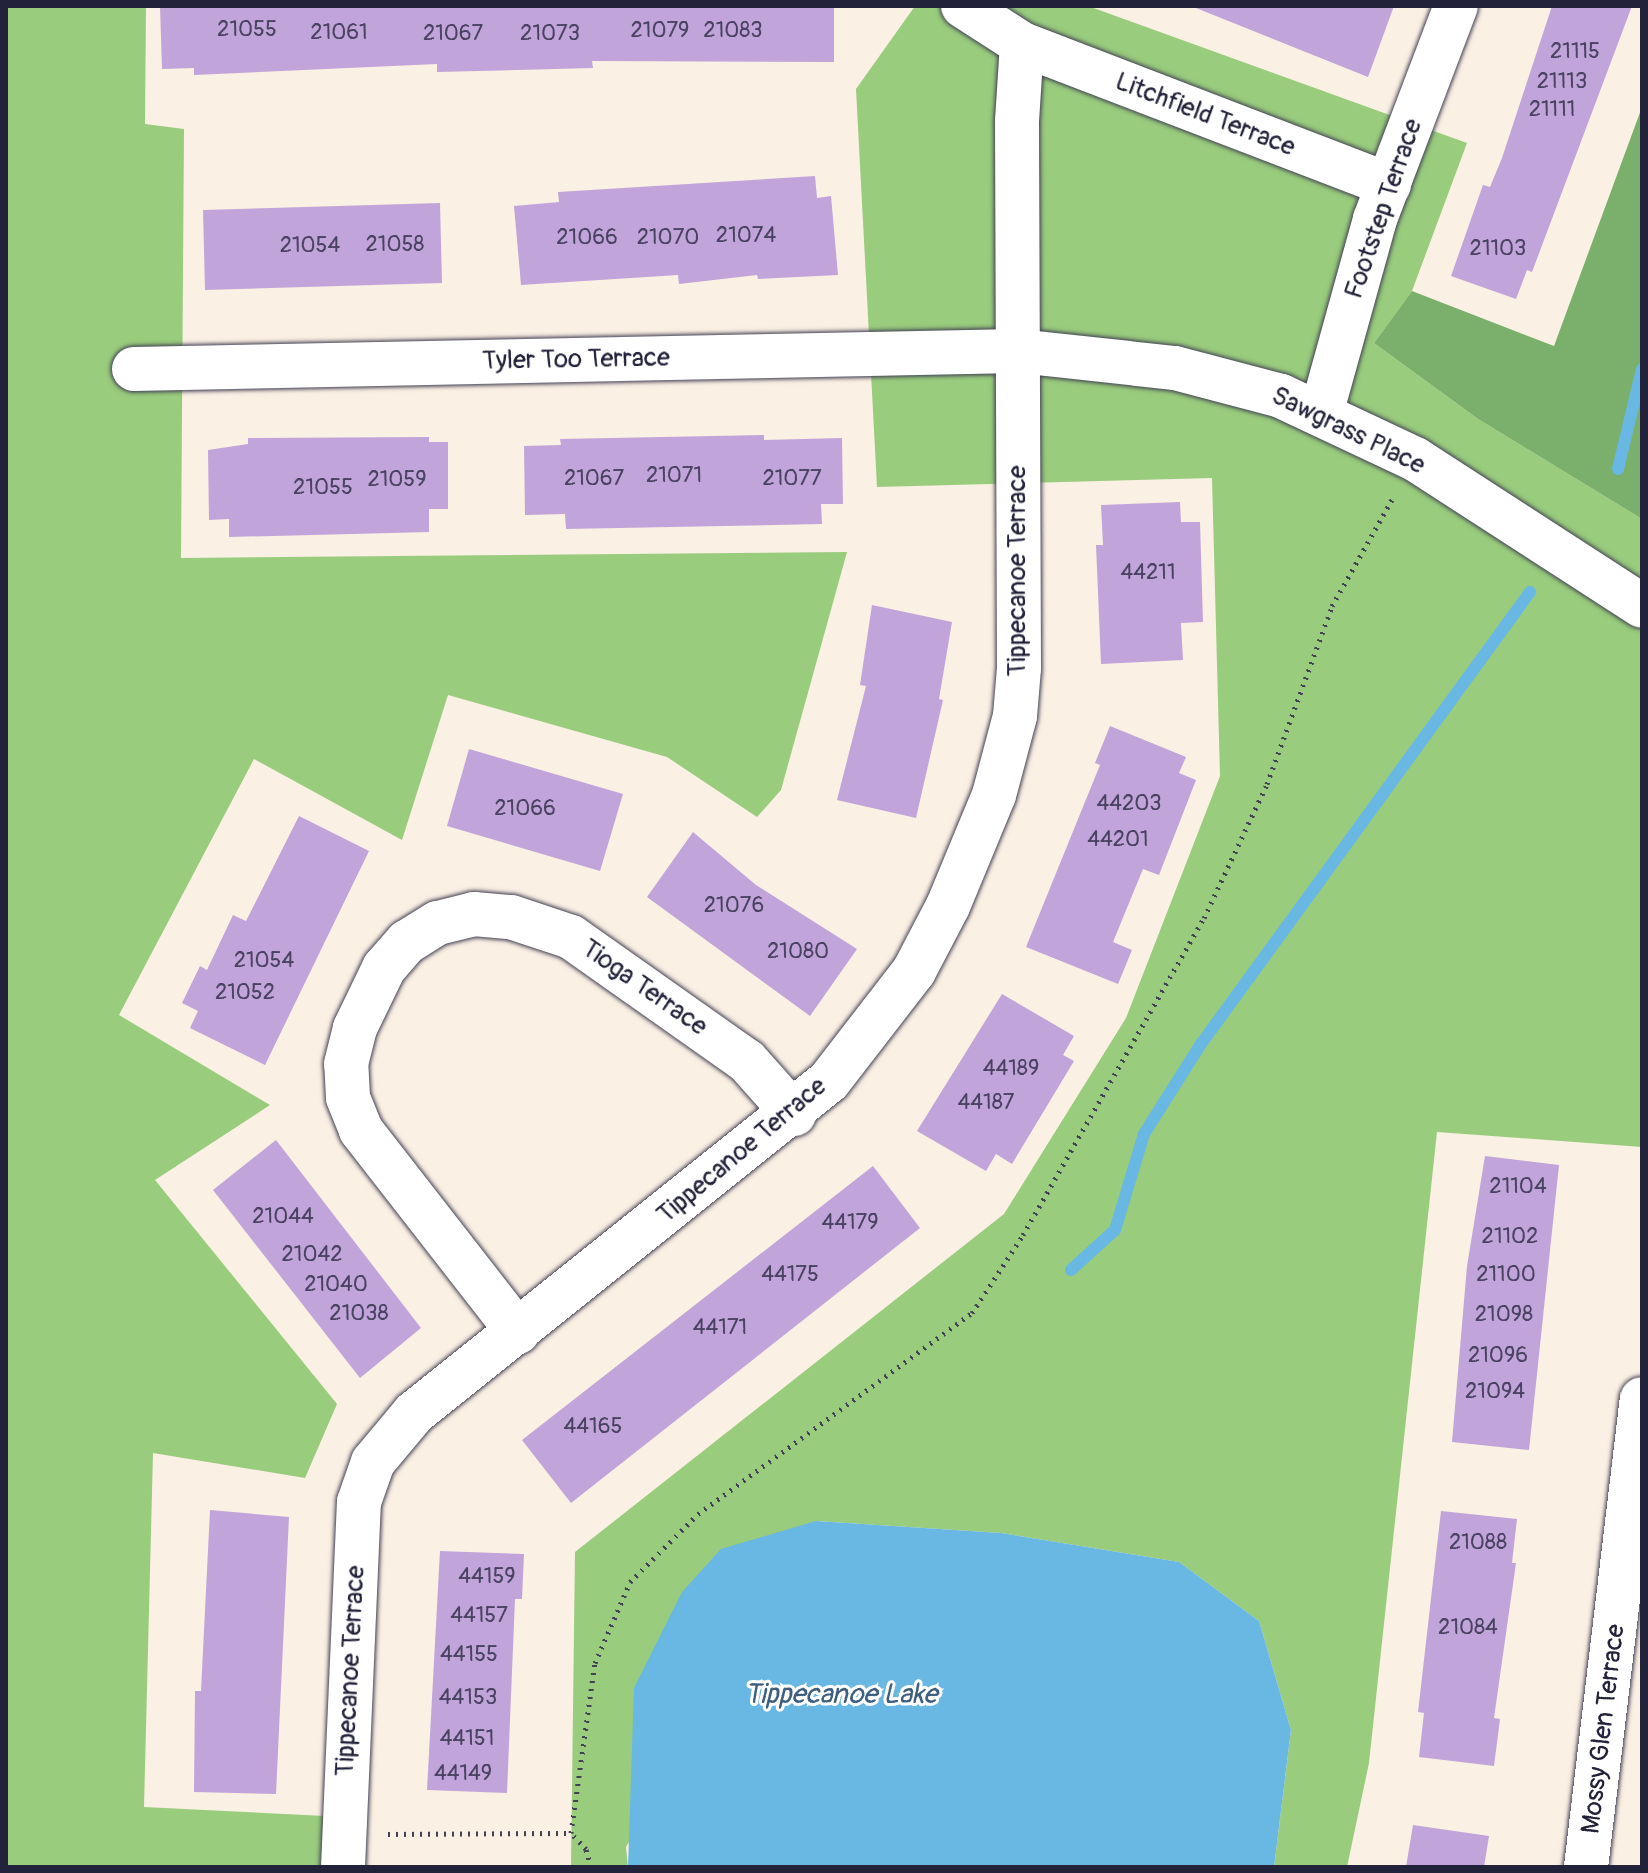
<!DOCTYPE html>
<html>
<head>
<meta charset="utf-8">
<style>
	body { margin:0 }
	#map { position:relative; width:1648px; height:1873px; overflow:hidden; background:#fbf0e4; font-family:Pangolin,sans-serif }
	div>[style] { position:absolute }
	.green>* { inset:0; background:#99cc7d }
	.forest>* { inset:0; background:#7ab06c }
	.water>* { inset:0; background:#69b7e3 }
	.stream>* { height:12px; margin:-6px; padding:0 6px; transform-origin:6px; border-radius:6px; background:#69b7e3 }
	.building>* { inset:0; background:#c1a4d9 }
	.path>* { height:5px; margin-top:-2.5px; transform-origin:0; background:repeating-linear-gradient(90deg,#434154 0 2px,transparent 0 8px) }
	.roads { filter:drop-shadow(0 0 2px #434154) drop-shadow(0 0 2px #434154) }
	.street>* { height:44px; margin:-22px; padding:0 22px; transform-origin:22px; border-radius:22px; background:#fff }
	span { translate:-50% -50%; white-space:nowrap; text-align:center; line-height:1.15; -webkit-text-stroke:6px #fff; paint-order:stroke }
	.number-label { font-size:22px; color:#4a4262 }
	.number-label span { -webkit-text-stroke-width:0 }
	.street-label { font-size:26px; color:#22223b }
	.water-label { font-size:28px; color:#3e5e7e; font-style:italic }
	.frame { position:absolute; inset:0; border:8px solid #22223b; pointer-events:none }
</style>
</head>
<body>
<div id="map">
	<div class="green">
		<i style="clip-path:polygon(6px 6px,146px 6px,145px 124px,184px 129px,181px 558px,847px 552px,781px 790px,757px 817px,667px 757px,448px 695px,402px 840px,254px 759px,119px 1015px,270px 1105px,155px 1180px,337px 1404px,305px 1478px,153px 1453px,144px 1807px,325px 1816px,323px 1867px,6px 1867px)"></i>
		<i style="clip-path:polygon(915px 6px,1088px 6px,1467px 143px,1412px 291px,1374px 343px,1478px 419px,1642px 519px,1642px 1147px,1437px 1132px,1369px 1763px,1347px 1867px,1274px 1867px,1291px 1730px,1259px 1621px,1179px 1562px,1001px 1533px,816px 1521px,626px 1847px,628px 1867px,571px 1867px,575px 1552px,1004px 1214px,1126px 1018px,1220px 776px,1212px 478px,877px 487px,856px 89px)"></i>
	</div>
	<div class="forest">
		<i style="clip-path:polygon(1642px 107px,1642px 519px,1478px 419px,1374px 343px,1412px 291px,1554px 346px)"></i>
	</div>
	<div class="water">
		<i style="clip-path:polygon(816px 1521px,1001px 1533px,1179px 1562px,1259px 1621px,1291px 1730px,1274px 1867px,628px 1867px,634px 1688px,682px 1592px,721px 1549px)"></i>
	</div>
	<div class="stream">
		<i style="left:1618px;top:469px;width:103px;rotate:-76.5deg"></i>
		<i style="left:1071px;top:1270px;width:59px;rotate:-42.3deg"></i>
		<i style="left:1115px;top:1230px;width:100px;rotate:-73.2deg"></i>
		<i style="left:1144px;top:1134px;width:107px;rotate:-57.7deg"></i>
		<i style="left:1201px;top:1044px;width:559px;rotate:-53.95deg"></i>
	</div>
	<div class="building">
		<i style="clip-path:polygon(160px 6px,834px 6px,834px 62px,592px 61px,593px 68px,437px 72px,437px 64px,194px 75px,194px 68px,162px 69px)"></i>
		<i style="clip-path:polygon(1191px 6px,1394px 6px,1368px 77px)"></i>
		<i style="clip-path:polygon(1552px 6px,1632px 6px,1532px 272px,1527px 270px,1516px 299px,1451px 276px,1483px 185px,1490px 187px,1502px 158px)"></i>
		<i style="clip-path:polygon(815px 176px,817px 198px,831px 196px,838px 275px,758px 279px,757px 275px,679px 284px,678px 275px,521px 285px,514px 206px,559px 202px,558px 192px)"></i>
		<i style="clip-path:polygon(440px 203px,442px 283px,205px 290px,203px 210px)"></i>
		<i style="clip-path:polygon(764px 435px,764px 440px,842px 438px,843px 504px,821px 504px,822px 524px,566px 529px,565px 514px,525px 515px,524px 446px,561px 445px,560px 439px)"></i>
		<i style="clip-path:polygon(429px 437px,429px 442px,448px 442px,448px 509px,429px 509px,429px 532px,229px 537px,229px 519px,209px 520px,208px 450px,248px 444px,248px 438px)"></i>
		<i style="clip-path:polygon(1180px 502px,1181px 522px,1200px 522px,1203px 622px,1181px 623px,1183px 660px,1101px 664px,1096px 545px,1103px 545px,1101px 505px)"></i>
		<i style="clip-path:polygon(872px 605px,952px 622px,939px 699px,943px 700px,916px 818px,837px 800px,866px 686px,860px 685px)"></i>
		<i style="clip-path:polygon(1110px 726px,1186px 757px,1179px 773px,1196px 780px,1159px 875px,1143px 869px,1113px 942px,1132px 950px,1118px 984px,1026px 947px,1100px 765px,1095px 763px)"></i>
		<i style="clip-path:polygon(469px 749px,623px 794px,600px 871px,447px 826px)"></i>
		<i style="clip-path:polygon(299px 816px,369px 851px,265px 1065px,190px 1028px,198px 1011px,182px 1003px,200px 966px,207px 970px,233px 915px,246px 921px)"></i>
		<i style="clip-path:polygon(693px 832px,756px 885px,857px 949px,810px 1016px,647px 897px)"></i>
		<i style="clip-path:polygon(1002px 994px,1074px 1036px,1063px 1055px,1074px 1061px,1012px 1164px,996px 1154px,986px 1171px,917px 1131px)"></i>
		<i style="clip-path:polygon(276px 1140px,421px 1328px,360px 1378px,213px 1190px)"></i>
		<i style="clip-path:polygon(1485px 1156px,1559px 1165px,1529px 1450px,1452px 1442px,1467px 1266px)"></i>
		<i style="clip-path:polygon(873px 1166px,920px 1228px,571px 1503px,522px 1440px)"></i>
		<i style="clip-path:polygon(210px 1510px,289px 1517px,276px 1794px,194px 1792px,195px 1691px,201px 1691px)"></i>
		<i style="clip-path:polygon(1441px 1511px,1517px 1519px,1512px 1563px,1516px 1563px,1494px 1718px,1500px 1719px,1494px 1766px,1419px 1757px,1424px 1713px,1418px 1712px)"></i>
		<i style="clip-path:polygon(440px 1551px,524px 1554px,522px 1599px,515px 1599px,507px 1793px,427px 1790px)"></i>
		<i style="clip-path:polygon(1413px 1825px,1489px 1836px,1484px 1867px,1406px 1867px)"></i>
	</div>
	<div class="path">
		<i style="left:388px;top:1834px;width:183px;rotate:-0.3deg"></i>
		<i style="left:591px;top:1867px;width:19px;rotate:-106deg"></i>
		<i style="left:586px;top:1849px;width:22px;rotate:-133deg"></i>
		<i style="left:571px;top:1833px;width:172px;rotate:-82deg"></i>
		<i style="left:595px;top:1663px;width:88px;rotate:-66.6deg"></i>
		<i style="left:630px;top:1582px;width:96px;rotate:-45deg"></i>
		<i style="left:698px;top:1514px;width:340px;rotate:-36.3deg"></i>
		<i style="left:972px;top:1313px;width:93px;rotate:-56.8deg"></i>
		<i style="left:1023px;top:1235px;width:365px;rotate:-60.3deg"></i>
		<i style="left:1204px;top:918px;width:148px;rotate:-64.8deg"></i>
		<i style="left:1267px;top:784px;width:189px;rotate:-69.9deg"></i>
		<i style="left:1332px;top:606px;width:126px;rotate:-60.6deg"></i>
	</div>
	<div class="roads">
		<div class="street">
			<i style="left:963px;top:6px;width:70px;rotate:32.8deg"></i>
			<i style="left:1022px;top:44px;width:393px;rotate:21deg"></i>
			<i style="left:134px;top:369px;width:884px;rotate:-1.17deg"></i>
			<i style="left:1018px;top:351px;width:158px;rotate:6.2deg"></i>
			<i style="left:1175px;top:368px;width:110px;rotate:14.8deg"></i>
			<i style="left:1281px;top:396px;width:148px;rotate:25.2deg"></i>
			<i style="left:1415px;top:459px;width:270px;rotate:32.9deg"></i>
			<i style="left:1321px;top:414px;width:202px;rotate:-74.5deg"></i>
			<i style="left:1375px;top:219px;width:228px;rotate:-69.2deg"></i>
			<i style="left:518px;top:1332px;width:256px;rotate:-127.9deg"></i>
			<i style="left:361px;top:1130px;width:35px;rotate:-112deg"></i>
			<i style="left:348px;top:1097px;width:33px;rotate:-93deg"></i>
			<i style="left:346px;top:1064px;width:37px;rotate:-76deg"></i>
			<i style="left:355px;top:1028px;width:67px;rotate:-64.2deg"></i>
			<i style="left:384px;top:968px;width:35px;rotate:-49deg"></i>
			<i style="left:407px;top:942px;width:36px;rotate:-32deg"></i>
			<i style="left:438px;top:923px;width:37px;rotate:-14deg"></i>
			<i style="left:474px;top:914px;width:37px;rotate:5deg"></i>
			<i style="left:511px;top:917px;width:63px;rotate:18.4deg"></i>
			<i style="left:571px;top:937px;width:215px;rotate:35.2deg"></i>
			<i style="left:747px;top:1061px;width:71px;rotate:48.4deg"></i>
			<i style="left:343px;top:1867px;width:365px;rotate:-87.5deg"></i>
			<i style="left:359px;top:1502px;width:42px;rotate:-70.7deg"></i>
			<i style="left:373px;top:1462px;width:64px;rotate:-50.1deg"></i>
			<i style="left:414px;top:1413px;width:531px;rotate:-38.66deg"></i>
			<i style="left:829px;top:1081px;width:139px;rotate:-52.3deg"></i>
			<i style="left:914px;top:971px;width:73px;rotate:-62.4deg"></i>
			<i style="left:948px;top:906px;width:120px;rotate:-67.5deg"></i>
			<i style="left:994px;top:795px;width:82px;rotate:-75.1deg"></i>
			<i style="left:1015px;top:716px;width:48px;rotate:-85.2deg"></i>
			<i style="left:1019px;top:668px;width:547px;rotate:-90.21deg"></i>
			<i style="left:1017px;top:121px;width:77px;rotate:-86.3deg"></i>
			<i style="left:1586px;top:1867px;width:471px;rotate:-83.2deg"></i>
		</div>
	</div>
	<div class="number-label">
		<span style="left:247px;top:30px">21055</span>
		<span style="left:660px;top:31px">21079</span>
		<span style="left:733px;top:31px">21083</span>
		<span style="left:339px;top:33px">21061</span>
		<span style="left:453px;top:34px">21067</span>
		<span style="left:550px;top:34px">21073</span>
		<span style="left:1575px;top:52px">21115</span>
		<span style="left:1562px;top:82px">21113</span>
		<span style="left:1552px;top:110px">21111</span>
		<span style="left:746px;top:236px">21074</span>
		<span style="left:587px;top:238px">21066</span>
		<span style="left:668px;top:238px">21070</span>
		<span style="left:395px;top:245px">21058</span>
		<span style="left:310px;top:246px">21054</span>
		<span style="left:1498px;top:249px">21103</span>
		<span style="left:674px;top:476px">21071</span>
		<span style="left:594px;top:479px">21067</span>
		<span style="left:792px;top:479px">21077</span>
		<span style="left:397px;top:480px">21059</span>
		<span style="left:323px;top:488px">21055</span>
		<span style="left:1148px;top:573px">44211</span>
		<span style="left:1129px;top:804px">44203</span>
		<span style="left:525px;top:809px">21066</span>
		<span style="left:1118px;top:840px">44201</span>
		<span style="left:734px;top:906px">21076</span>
		<span style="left:798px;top:952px">21080</span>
		<span style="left:264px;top:961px">21054</span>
		<span style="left:245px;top:993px">21052</span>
		<span style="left:1011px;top:1069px">44189</span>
		<span style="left:986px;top:1103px">44187</span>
		<span style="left:1518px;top:1187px">21104</span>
		<span style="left:283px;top:1217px">21044</span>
		<span style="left:850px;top:1223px">44179</span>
		<span style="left:1510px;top:1237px">21102</span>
		<span style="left:312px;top:1255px">21042</span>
		<span style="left:790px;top:1275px">44175</span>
		<span style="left:1506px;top:1275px">21100</span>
		<span style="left:336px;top:1285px">21040</span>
		<span style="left:359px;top:1314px">21038</span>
		<span style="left:1504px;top:1315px">21098</span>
		<span style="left:720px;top:1328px">44171</span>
		<span style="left:1498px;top:1356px">21096</span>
		<span style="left:1495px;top:1392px">21094</span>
		<span style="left:593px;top:1427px">44165</span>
		<span style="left:1478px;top:1543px">21088</span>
		<span style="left:487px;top:1577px">44159</span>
		<span style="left:479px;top:1616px">44157</span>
		<span style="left:1468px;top:1628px">21084</span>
		<span style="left:469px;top:1655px">44155</span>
		<span style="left:468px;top:1698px">44153</span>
		<span style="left:467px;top:1739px">44151</span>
		<span style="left:463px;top:1774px">44149</span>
	</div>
	<div class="street-label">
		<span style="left:1205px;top:115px;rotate:21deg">Litchfield Terrace</span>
		<span style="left:1384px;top:209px;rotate:-71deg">Footstep Terrace</span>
		<span style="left:576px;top:360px;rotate:-1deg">Tyler Too Terrace</span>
		<span style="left:1348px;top:431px;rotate:26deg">Sawgrass Place</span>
		<span style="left:1018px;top:571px;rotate:-90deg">Tippecanoe Terrace</span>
		<span style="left:644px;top:988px;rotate:35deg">Tioga Terrace</span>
		<span style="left:742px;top:1151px;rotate:-40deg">Tippecanoe Terrace</span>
		<span style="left:351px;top:1671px;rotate:-87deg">Tippecanoe Terrace</span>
		<span style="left:1604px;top:1729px;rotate:-83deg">Mossy Glen Terrace</span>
	</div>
	<div class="water-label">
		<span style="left:841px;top:1695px">Tippecanoe Lake</span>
	</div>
	<div class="frame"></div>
</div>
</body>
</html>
